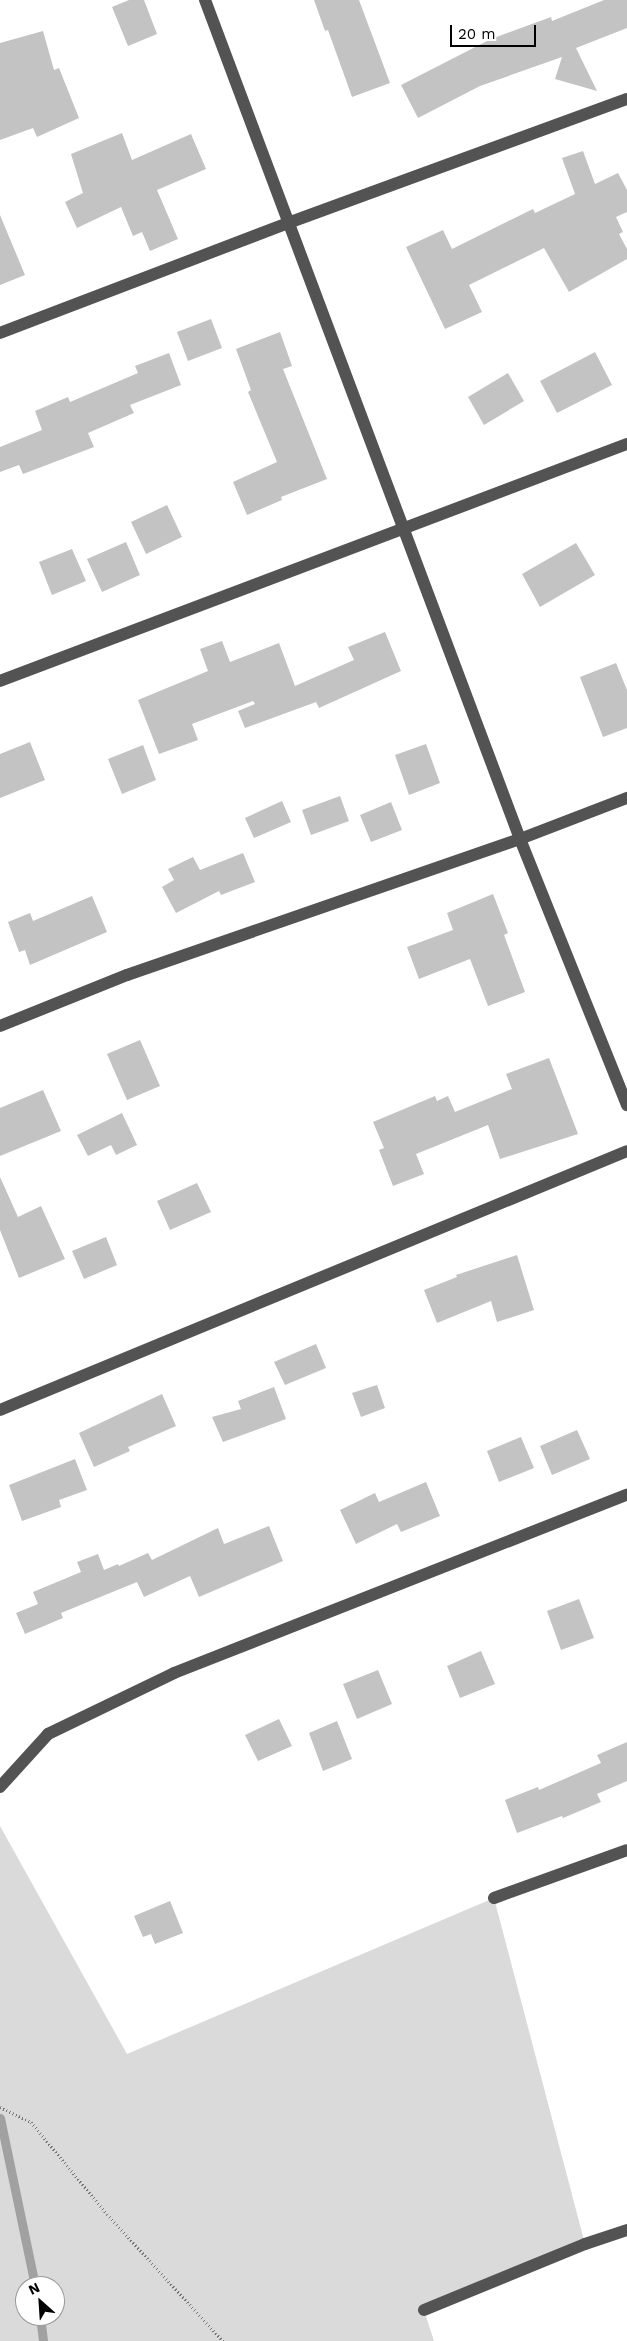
<!DOCTYPE html>
<html>
<head>
<meta charset="utf-8">
<style>
	body { margin:0 }
	#map { position:relative; width:627px; height:2341px; overflow:hidden; background:#fff; font-family:"Work Sans",sans-serif }
	div>[style] { position:absolute }
	.green>* { inset:0; background:#dadada }
	.stream>* { height:9px; margin:-4.5px; padding:0 4.5px; transform-origin:4.5px; border-radius:4.5px; background:#a1a1a1 }
	.building>* { inset:0; background:#c3c3c3 }
	.path>* { height:3px; margin-top:-1.5px; transform-origin:0; background:repeating-linear-gradient(90deg,#757575 0 1px,transparent 0 3.5px) }
	.minor>* { height:12px; margin:-6px; padding:0 6px; transform-origin:6px; border-radius:6px; background:#535353 }
	span { translate:-50% -50%; white-space:nowrap; text-align:center; line-height:1.15; -webkit-text-stroke:4px #fff; paint-order:stroke }
	.north { position:absolute; left:15px; top:2276px; width:50px; height:50px; box-sizing:border-box; background:#fff; border:1px solid #999; border-radius:50%; rotate:334deg; font-size:14px; font-weight:700; line-height:20px; text-align:center; color:#000 }
	.north::after { content:''; display:block; margin:auto; width:18px; height:22px; background:#000; clip-path:polygon(50% 0,100% 100%,50% 72%,0 100%) }
	.scale { position:absolute; left:450px; top:25px; width:86px; height:22px; box-sizing:border-box; border:2px solid #000; border-top:0; padding-left:6px; font-size:15px; line-height:18px; white-space:nowrap; color:#000; -webkit-text-stroke:4px #fff; paint-order:stroke }
</style>
</head>
<body>
<div id="map">
	<div class="green">
		<i style="clip-path:polygon(evenodd,0 1826px,127px 2054px,494px 1898px,585px 2244px,424px 2310px,434px 2341px,0 2341px,0 1826px,25px 2286px,55px 2286px,55px 2316px,25px 2316px,25px 2286px)"></i>
	</div>
	<div class="stream">
		<i style="left:0;top:2118px;width:172px;rotate:78.2deg"></i>
		<i style="left:40px;top:2316px;width:25px;rotate:83deg"></i>
	</div>
	<div class="building">
		<i style="clip-path:polygon(129px 0,144px 0,157px 34px,128px 46px,112px 7px)"></i>
		<i style="clip-path:polygon(314px 0,359px 0,390px 83px,352px 97px,328px 30px,325px 31px)"></i>
		<i style="clip-path:polygon(604px 0,627px 0,627px 28px,576px 48px,597px 91px,555px 79px,562px 57px,480px 86px,418px 118px,401px 85px,491px 39px,551px 17px,552px 21px)"></i>
		<i style="clip-path:polygon(43px 31px,54px 70px,59px 68px,79px 118px,37px 137px,33px 128px,0 140px,0 43px)"></i>
		<i style="clip-path:polygon(122px 133px,132px 160px,191px 134px,206px 169px,157px 190px,178px 239px,150px 251px,142px 232px,133px 236px,121px 207px,77px 228px,65px 202px,83px 193px,71px 154px)"></i>
		<i style="clip-path:polygon(583px 151px,595px 184px,618px 173px,627px 190px,627px 212px,616px 217px,623px 232px,619px 234px,627px 249px,627px 259px,569px 292px,544px 248px,469px 285px,482px 312px,445px 329px,406px 247px,443px 230px,452px 249px,533px 209px,535px 213px,575px 194px,562px 158px)"></i>
		<i style="clip-path:polygon(0 215px,25px 275px,0 285px)"></i>
		<i style="clip-path:polygon(211px 319px,222px 348px,188px 361px,177px 332px)"></i>
		<i style="clip-path:polygon(280px 332px,292px 366px,283px 369px,327px 479px,281px 497px,282px 500px,247px 515px,233px 482px,277px 462px,248px 392px,251px 390px,236px 349px)"></i>
		<i style="clip-path:polygon(595px 352px,612px 385px,557px 413px,540px 381px)"></i>
		<i style="clip-path:polygon(169px 353px,181px 385px,130px 405px,134px 413px,88px 433px,94px 447px,23px 474px,19px 465px,0 472px,0 447px,42px 430px,35px 411px,68px 397px,70px 402px,138px 373px,135px 366px)"></i>
		<i style="clip-path:polygon(508px 373px,524px 401px,484px 425px,468px 397px)"></i>
		<i style="clip-path:polygon(167px 505px,182px 537px,146px 554px,131px 522px)"></i>
		<i style="clip-path:polygon(126px 542px,140px 575px,102px 592px,87px 559px)"></i>
		<i style="clip-path:polygon(576px 543px,595px 575px,540px 607px,522px 574px)"></i>
		<i style="clip-path:polygon(72px 549px,86px 581px,52px 595px,39px 562px)"></i>
		<i style="clip-path:polygon(385px 632px,401px 671px,319px 708px,316px 702px,245px 728px,238px 711px,255px 704px,253px 701px,192px 724px,198px 740px,159px 754px,138px 700px,208px 671px,200px 649px,222px 641px,230px 662px,279px 643px,295px 686px,354px 660px,348px 647px)"></i>
		<i style="clip-path:polygon(616px 663px,627px 690px,627px 728px,603px 737px,580px 677px)"></i>
		<i style="clip-path:polygon(30px 742px,45px 780px,0 798px,0 754px)"></i>
		<i style="clip-path:polygon(426px 744px,440px 783px,409px 795px,395px 755px)"></i>
		<i style="clip-path:polygon(143px 745px,156px 780px,122px 794px,108px 759px)"></i>
		<i style="clip-path:polygon(340px 796px,349px 821px,311px 835px,302px 810px)"></i>
		<i style="clip-path:polygon(282px 801px,291px 822px,254px 838px,245px 818px)"></i>
		<i style="clip-path:polygon(391px 802px,402px 830px,371px 842px,360px 815px)"></i>
		<i style="clip-path:polygon(243px 853px,255px 882px,221px 895px,219px 891px,176px 913px,162px 887px,174px 880px,168px 869px,193px 857px,200px 870px)"></i>
		<i style="clip-path:polygon(493px 894px,508px 933px,504px 935px,525px 992px,488px 1006px,470px 959px,419px 979px,407px 947px,453px 930px,447px 913px)"></i>
		<i style="clip-path:polygon(92px 896px,107px 932px,30px 965px,25px 950px,19px 952px,8px 922px,30px 913px,33px 921px)"></i>
		<i style="clip-path:polygon(140px 1040px,160px 1086px,127px 1100px,107px 1054px)"></i>
		<i style="clip-path:polygon(549px 1058px,578px 1134px,500px 1159px,488px 1125px,416px 1154px,424px 1174px,393px 1186px,379px 1150px,384px 1148px,373px 1122px,435px 1096px,437px 1101px,448px 1096px,455px 1112px,512px 1089px,506px 1074px)"></i>
		<i style="clip-path:polygon(43px 1090px,61px 1131px,0 1156px,0 1108px)"></i>
		<i style="clip-path:polygon(122px 1113px,137px 1145px,116px 1155px,111px 1145px,88px 1156px,77px 1135px)"></i>
		<i style="clip-path:polygon(0 1177px,18px 1217px,41px 1206px,65px 1259px,19px 1278px,0 1230px)"></i>
		<i style="clip-path:polygon(197px 1183px,211px 1212px,170px 1230px,157px 1201px)"></i>
		<i style="clip-path:polygon(106px 1237px,117px 1265px,84px 1279px,72px 1251px)"></i>
		<i style="clip-path:polygon(517px 1255px,534px 1310px,497px 1322px,491px 1301px,437px 1323px,424px 1290px,457px 1277px,456px 1275px)"></i>
		<i style="clip-path:polygon(316px 1344px,326px 1368px,285px 1385px,274px 1362px)"></i>
		<i style="clip-path:polygon(377px 1385px,385px 1408px,361px 1417px,352px 1393px)"></i>
		<i style="clip-path:polygon(274px 1387px,286px 1419px,223px 1442px,212px 1417px,241px 1409px,238px 1401px)"></i>
		<i style="clip-path:polygon(162px 1394px,176px 1426px,128px 1447px,130px 1451px,94px 1467px,79px 1433px)"></i>
		<i style="clip-path:polygon(577px 1430px,590px 1459px,552px 1475px,540px 1446px)"></i>
		<i style="clip-path:polygon(521px 1437px,534px 1468px,499px 1482px,487px 1451px)"></i>
		<i style="clip-path:polygon(75px 1459px,87px 1490px,59px 1500px,61px 1507px,22px 1521px,9px 1485px)"></i>
		<i style="clip-path:polygon(426px 1482px,440px 1516px,401px 1532px,397px 1524px,356px 1544px,340px 1510px,375px 1493px,379px 1502px)"></i>
		<i style="clip-path:polygon(269px 1526px,283px 1561px,199px 1597px,190px 1576px,144px 1597px,137px 1582px,61px 1613px,63px 1618px,25px 1634px,16px 1613px,38px 1604px,33px 1592px,81px 1572px,77px 1562px,98px 1554px,104px 1570px,118px 1564px,119px 1566px,148px 1553px,152px 1560px,218px 1528px,224px 1544px)"></i>
		<i style="clip-path:polygon(579px 1599px,594px 1638px,561px 1650px,547px 1611px)"></i>
		<i style="clip-path:polygon(481px 1651px,495px 1684px,460px 1698px,447px 1666px)"></i>
		<i style="clip-path:polygon(378px 1670px,392px 1704px,357px 1719px,343px 1684px)"></i>
		<i style="clip-path:polygon(279px 1719px,292px 1746px,258px 1761px,245px 1735px)"></i>
		<i style="clip-path:polygon(337px 1721px,352px 1759px,323px 1771px,309px 1733px)"></i>
		<i style="clip-path:polygon(627px 1742px,627px 1781px,597px 1794px,601px 1802px,563px 1818px,562px 1816px,517px 1833px,505px 1800px,538px 1787px,539px 1790px,601px 1763px,597px 1755px)"></i>
		<i style="clip-path:polygon(170px 1901px,183px 1933px,155px 1944px,151px 1934px,143px 1937px,134px 1916px)"></i>
	</div>
	<div class="path">
		<i style="left:0;top:2107px;width:34px;rotate:26deg"></i>
		<i style="left:31px;top:2122px;width:119px;rotate:50.4deg"></i>
		<i style="left:107px;top:2214px;width:172px;rotate:47.6deg"></i>
	</div>
	<div class="minor">
		<i style="left:205px;top:0;width:896px;rotate:69.42deg"></i>
		<i style="left:520px;top:839px;width:287px;rotate:68.1deg"></i>
		<i style="left:0;top:333px;width:308px;rotate:-20.9deg"></i>
		<i style="left:288px;top:223px;width:361px;rotate:-20.1deg"></i>
		<i style="left:0;top:681px;width:670px;rotate:-20.71deg"></i>
		<i style="left:0;top:1026px;width:137px;rotate:-21.9deg"></i>
		<i style="left:127px;top:975px;width:416px;rotate:-19.1deg"></i>
		<i style="left:520px;top:839px;width:115px;rotate:-21deg"></i>
		<i style="left:0;top:1410px;width:678px;rotate:-22.44deg"></i>
		<i style="left:0;top:1787px;width:72px;rotate:-47.8deg"></i>
		<i style="left:48px;top:1734px;width:140px;rotate:-25.8deg"></i>
		<i style="left:174px;top:1673px;width:487px;rotate:-21.5deg"></i>
		<i style="left:494px;top:1898px;width:141px;rotate:-19.8deg"></i>
		<i style="left:424px;top:2310px;width:174px;rotate:-22.3deg"></i>
		<i style="left:585px;top:2244px;width:44px;rotate:-18.4deg"></i>
	</div>
	<div class="north">N</div>
	<div class="scale">20 m</div>
</div>
</body>
</html>
